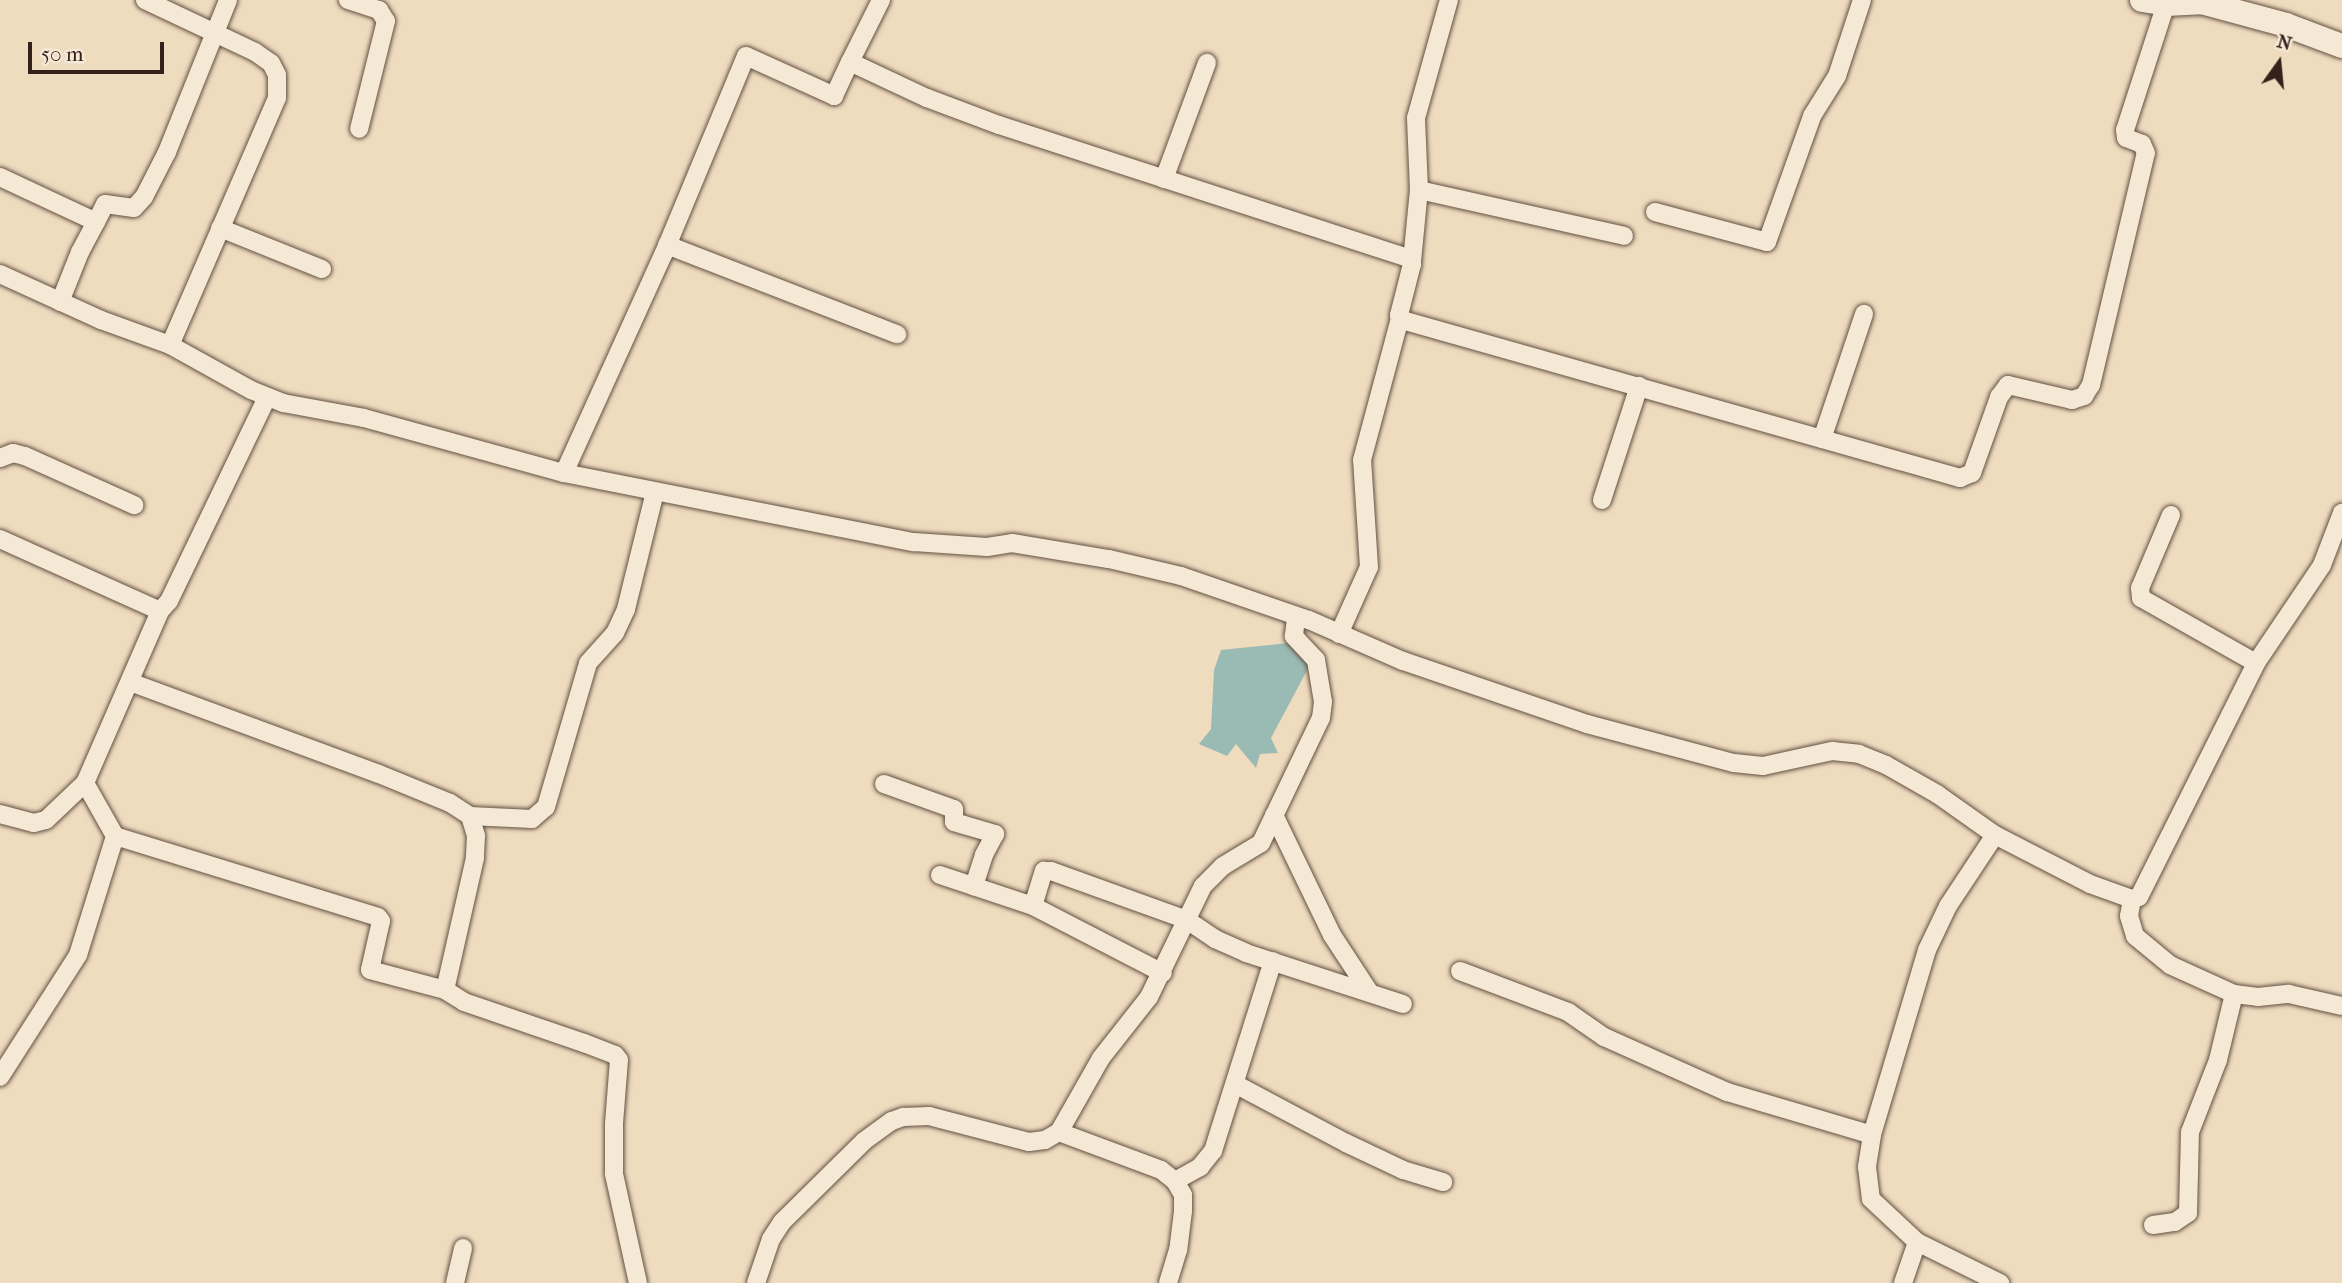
<!DOCTYPE html>
<html>
<head>
<meta charset="utf-8">
<style>
	body { margin:0 }
	#map { position:relative; width:2342px; height:1283px; overflow:hidden; background:#efdbbe; font-family:"IM FELL French Canon",serif }
	div>[style] { position:absolute }
	.water>* { inset:0; background:#9abbb3 }
	.roads { filter:drop-shadow(0 0 2px #625043) drop-shadow(0 0 2px #625043) }
	.minor>* { height:18px; margin:-9px; padding:0 9px; transform-origin:9px; border-radius:9px; background:#f5e8d5 }
	.secondary>* { height:24px; margin:-12px; padding:0 12px; transform-origin:12px; border-radius:12px; background:#f5e8d5 }
	span { translate:-50% -50%; white-space:nowrap; text-align:center; line-height:1.15; -webkit-text-stroke:7px #f5e8d5; paint-order:stroke }
	.north { position:absolute; left:2244px; top:28px; width:70px; height:70px; -webkit-text-stroke:5px #f5e8d5; paint-order:stroke; rotate:15deg; font-size:19px; font-weight:700; line-height:28px; text-align:center; color:#33211a }
	.north::after { content:''; display:block; margin:auto; width:24px; height:32px; background:#33211a; clip-path:polygon(50% 0,100% 100%,50% 72%,0 100%) }
	.scale { position:absolute; left:28px; top:42px; width:136px; height:32px; box-sizing:border-box; border:4px solid #33211a; border-top:0; padding-left:9px; font-size:21px; line-height:24px; white-space:nowrap; color:#33211a; -webkit-text-stroke:5px #f5e8d5; paint-order:stroke }
</style>
</head>
<body>
<div id="map">
	<div class="water">
		<i style="clip-path:polygon(1288px 643px,1308px 651px,1312px 661px,1271px 738px,1278px 753px,1260px 754px,1256px 768px,1236px 744px,1227px 756px,1199px 744px,1211px 729px,1214px 670px,1221px 650px)"></i>
	</div>
	<div class="roads">
		<div class="minor">
			<i style="left:145px;top:0;width:122px;rotate:25.3deg"></i>
			<i style="left:255px;top:52px;width:19px;rotate:35deg"></i>
			<i style="left:271px;top:63px;width:13px;rotate:63deg"></i>
			<i style="left:277px;top:75px;width:23px;rotate:90deg"></i>
			<i style="left:277px;top:98px;width:269px;rotate:113.4deg"></i>
			<i style="left:348px;top:0;width:33px;rotate:18deg"></i>
			<i style="left:379px;top:10px;width:13px;rotate:58deg"></i>
			<i style="left:386px;top:21px;width:111px;rotate:104deg"></i>
			<i style="left:881px;top:0;width:69px;rotate:116.6deg"></i>
			<i style="left:850px;top:62px;width:85px;rotate:25.1deg"></i>
			<i style="left:927px;top:98px;width:77px;rotate:20.6deg"></i>
			<i style="left:999px;top:125px;width:431px;rotate:18deg"></i>
			<i style="left:1409px;top:258px;width:7px;rotate:63deg"></i>
			<i style="left:1412px;top:264px;width:53px;rotate:104.3deg"></i>
			<i style="left:1399px;top:315px;width:6px;rotate:59deg"></i>
			<i style="left:1402px;top:320px;width:580px;rotate:15.81deg"></i>
			<i style="left:1960px;top:478px;width:13px;rotate:-23deg"></i>
			<i style="left:1972px;top:473px;width:81px;rotate:-70.4deg"></i>
			<i style="left:1999px;top:397px;width:15px;rotate:-53deg"></i>
			<i style="left:2008px;top:385px;width:66px;rotate:13.2deg"></i>
			<i style="left:2072px;top:400px;width:13px;rotate:-18deg"></i>
			<i style="left:2084px;top:396px;width:13px;rotate:-58deg"></i>
			<i style="left:2091px;top:385px;width:238px;rotate:-76.7deg"></i>
			<i style="left:2146px;top:153px;width:10px;rotate:-114deg"></i>
			<i style="left:2142px;top:144px;width:17px;rotate:-159deg"></i>
			<i style="left:2126px;top:138px;width:8px;rotate:-97deg"></i>
			<i style="left:2125px;top:130px;width:133px;rotate:-72deg"></i>
			<i style="left:0;top:177px;width:106px;rotate:25.1deg"></i>
			<i style="left:96px;top:222px;width:20px;rotate:-63deg"></i>
			<i style="left:105px;top:204px;width:29px;rotate:8deg"></i>
			<i style="left:134px;top:208px;width:15px;rotate:-48deg"></i>
			<i style="left:144px;top:197px;width:51px;rotate:-62.9deg"></i>
			<i style="left:167px;top:152px;width:164px;rotate:-68.1deg"></i>
			<i style="left:1164px;top:179px;width:124px;rotate:-69.7deg"></i>
			<i style="left:1419px;top:190px;width:210px;rotate:12.6deg"></i>
			<i style="left:1655px;top:212px;width:116px;rotate:15deg"></i>
			<i style="left:1767px;top:242px;width:134px;rotate:-70.3deg"></i>
			<i style="left:1812px;top:116px;width:47px;rotate:-58deg"></i>
			<i style="left:1837px;top:76px;width:80px;rotate:-71.8deg"></i>
			<i style="left:220px;top:228px;width:110px;rotate:21.9deg"></i>
			<i style="left:667px;top:245px;width:247px;rotate:21.2deg"></i>
			<i style="left:1412px;top:261px;width:71px;rotate:-84.4deg"></i>
			<i style="left:1419px;top:190px;width:72px;rotate:-92.4deg"></i>
			<i style="left:1416px;top:118px;width:123px;rotate:-74.4deg"></i>
			<i style="left:0;top:274px;width:111px;rotate:24.5deg"></i>
			<i style="left:101px;top:320px;width:73px;rotate:19.9deg"></i>
			<i style="left:170px;top:345px;width:93px;rotate:29.1deg"></i>
			<i style="left:251px;top:390px;width:35px;rotate:22deg"></i>
			<i style="left:283px;top:403px;width:82px;rotate:10.5deg"></i>
			<i style="left:364px;top:418px;width:207px;rotate:15.4deg"></i>
			<i style="left:564px;top:473px;width:357px;rotate:11.2deg"></i>
			<i style="left:914px;top:542px;width:73px;rotate:3.9deg"></i>
			<i style="left:987px;top:547px;width:25px;rotate:-9deg"></i>
			<i style="left:1012px;top:543px;width:98px;rotate:9.4deg"></i>
			<i style="left:1109px;top:559px;width:74px;rotate:13.3deg"></i>
			<i style="left:1181px;top:576px;width:135px;rotate:19deg"></i>
			<i style="left:1309px;top:620px;width:103px;rotate:23.6deg"></i>
			<i style="left:1403px;top:661px;width:194px;rotate:18.9deg"></i>
			<i style="left:1587px;top:724px;width:152px;rotate:14.9deg"></i>
			<i style="left:1734px;top:763px;width:29px;rotate:6deg"></i>
			<i style="left:1763px;top:766px;width:71px;rotate:-12.3deg"></i>
			<i style="left:1832px;top:751px;width:27px;rotate:6deg"></i>
			<i style="left:1859px;top:754px;width:29px;rotate:22deg"></i>
			<i style="left:1886px;top:765px;width:59px;rotate:29.6deg"></i>
			<i style="left:1937px;top:794px;width:71px;rotate:35.3deg"></i>
			<i style="left:1995px;top:835px;width:107px;rotate:27.3deg"></i>
			<i style="left:2090px;top:884px;width:45px;rotate:19.7deg"></i>
			<i style="left:2132px;top:899px;width:7px;rotate:-16deg"></i>
			<i style="left:2139px;top:897px;width:262px;rotate:-63.4deg"></i>
			<i style="left:2256px;top:663px;width:118px;rotate:-56deg"></i>
			<i style="left:2322px;top:565px;width:56px;rotate:-69deg"></i>
			<i style="left:60px;top:302px;width:54px;rotate:-68.2deg"></i>
			<i style="left:80px;top:252px;width:34px;rotate:-62deg"></i>
			<i style="left:1822px;top:439px;width:132px;rotate:-71.4deg"></i>
			<i style="left:0;top:458px;width:14px;rotate:-21deg"></i>
			<i style="left:13px;top:453px;width:12px;rotate:14deg"></i>
			<i style="left:25px;top:456px;width:120px;rotate:24.2deg"></i>
			<i style="left:564px;top:473px;width:242px;rotate:-65.6deg"></i>
			<i style="left:664px;top:253px;width:213px;rotate:-67.4deg"></i>
			<i style="left:746px;top:56px;width:97px;rotate:24.4deg"></i>
			<i style="left:834px;top:96px;width:38px;rotate:-65deg"></i>
			<i style="left:1602px;top:500px;width:120px;rotate:-72deg"></i>
			<i style="left:2171px;top:515px;width:79px;rotate:113deg"></i>
			<i style="left:2140px;top:588px;width:10px;rotate:84deg"></i>
			<i style="left:2141px;top:598px;width:132px;rotate:29.5deg"></i>
			<i style="left:0;top:539px;width:175px;rotate:24.2deg"></i>
			<i style="left:1339px;top:634px;width:73px;rotate:-65.9deg"></i>
			<i style="left:1369px;top:567px;width:107px;rotate:-93.7deg"></i>
			<i style="left:1362px;top:460px;width:147px;rotate:-75deg"></i>
			<i style="left:130px;top:682px;width:265px;rotate:20.3deg"></i>
			<i style="left:379px;top:774px;width:77px;rotate:22.2deg"></i>
			<i style="left:450px;top:803px;width:24px;rotate:33deg"></i>
			<i style="left:470px;top:816px;width:21px;rotate:73deg"></i>
			<i style="left:476px;top:836px;width:22px;rotate:93deg"></i>
			<i style="left:475px;top:858px;width:135px;rotate:102.8deg"></i>
			<i style="left:445px;top:990px;width:22px;rotate:32deg"></i>
			<i style="left:464px;top:1002px;width:127px;rotate:18.9deg"></i>
			<i style="left:584px;top:1043px;width:33px;rotate:21deg"></i>
			<i style="left:615px;top:1055px;width:6px;rotate:51deg"></i>
			<i style="left:619px;top:1060px;width:64px;rotate:94.5deg"></i>
			<i style="left:614px;top:1124px;width:50px;rotate:90deg"></i>
			<i style="left:614px;top:1174px;width:112px;rotate:77.6deg"></i>
			<i style="left:884px;top:784px;width:74px;rotate:19.7deg"></i>
			<i style="left:954px;top:809px;width:13px;rotate:90deg"></i>
			<i style="left:954px;top:822px;width:43px;rotate:16.3deg"></i>
			<i style="left:995px;top:834px;width:24px;rotate:118deg"></i>
			<i style="left:984px;top:855px;width:33px;rotate:108deg"></i>
			<i style="left:0;top:814px;width:35px;rotate:15deg"></i>
			<i style="left:34px;top:823px;width:12px;rotate:-14deg"></i>
			<i style="left:46px;top:820px;width:54px;rotate:-43.5deg"></i>
			<i style="left:85px;top:783px;width:188px;rotate:-66.4deg"></i>
			<i style="left:160px;top:611px;width:13px;rotate:-48deg"></i>
			<i style="left:169px;top:601px;width:226px;rotate:-64.3deg"></i>
			<i style="left:1274px;top:815px;width:133px;rotate:64.2deg"></i>
			<i style="left:1332px;top:935px;width:69px;rotate:56.8deg"></i>
			<i style="left:470px;top:816px;width:62px;rotate:2.8deg"></i>
			<i style="left:532px;top:819px;width:18px;rotate:-41deg"></i>
			<i style="left:546px;top:807px;width:150px;rotate:-73.7deg"></i>
			<i style="left:588px;top:663px;width:40px;rotate:-48deg"></i>
			<i style="left:615px;top:633px;width:26px;rotate:-65deg"></i>
			<i style="left:626px;top:609px;width:121px;rotate:-76.1deg"></i>
			<i style="left:1995px;top:835px;width:85px;rotate:123.5deg"></i>
			<i style="left:1948px;top:906px;width:49px;rotate:115.5deg"></i>
			<i style="left:1927px;top:950px;width:193px;rotate:106.6deg"></i>
			<i style="left:1872px;top:1135px;width:32px;rotate:99deg"></i>
			<i style="left:1867px;top:1167px;width:32px;rotate:83deg"></i>
			<i style="left:1871px;top:1199px;width:63px;rotate:43.1deg"></i>
			<i style="left:1917px;top:1242px;width:93px;rotate:26.3deg"></i>
			<i style="left:115px;top:836px;width:275px;rotate:17.1deg"></i>
			<i style="left:378px;top:917px;width:5px;rotate:53deg"></i>
			<i style="left:381px;top:921px;width:50px;rotate:102.7deg"></i>
			<i style="left:370px;top:970px;width:78px;rotate:14.9deg"></i>
			<i style="left:940px;top:875px;width:98px;rotate:18.4deg"></i>
			<i style="left:1033px;top:906px;width:146px;rotate:27.3deg"></i>
			<i style="left:2132px;top:899px;width:17px;rotate:100deg"></i>
			<i style="left:2129px;top:916px;width:21px;rotate:73deg"></i>
			<i style="left:2135px;top:936px;width:45px;rotate:39.6deg"></i>
			<i style="left:2170px;top:965px;width:70px;rotate:24.4deg"></i>
			<i style="left:2234px;top:994px;width:24px;rotate:7deg"></i>
			<i style="left:2258px;top:997px;width:31px;rotate:-6deg"></i>
			<i style="left:2289px;top:994px;width:54px;rotate:12.8deg"></i>
			<i style="left:1033px;top:906px;width:37px;rotate:-73deg"></i>
			<i style="left:1044px;top:871px;width:7px"></i>
			<i style="left:1051px;top:871px;width:145px;rotate:19.8deg"></i>
			<i style="left:1187px;top:920px;width:34px;rotate:34deg"></i>
			<i style="left:1215px;top:939px;width:34px;rotate:24deg"></i>
			<i style="left:1246px;top:953px;width:165px;rotate:18deg"></i>
			<i style="left:1460px;top:971px;width:116px;rotate:20.8deg"></i>
			<i style="left:1568px;top:1012px;width:44px;rotate:34.8deg"></i>
			<i style="left:1604px;top:1037px;width:135px;rotate:24.1deg"></i>
			<i style="left:1727px;top:1092px;width:151px;rotate:16.5deg"></i>
			<i style="left:0;top:1077px;width:145px;rotate:-57.4deg"></i>
			<i style="left:78px;top:955px;width:125px;rotate:-72.7deg"></i>
			<i style="left:115px;top:836px;width:61px;rotate:-119.5deg"></i>
			<i style="left:1235px;top:1084px;width:126px;rotate:28deg"></i>
			<i style="left:1346px;top:1143px;width:63px;rotate:25.3deg"></i>
			<i style="left:1403px;top:1170px;width:42px;rotate:16.7deg"></i>
			<i style="left:1059px;top:1132px;width:109px;rotate:20.4deg"></i>
			<i style="left:1161px;top:1170px;width:18px;rotate:38deg"></i>
			<i style="left:1175px;top:1181px;width:16px;rotate:60deg"></i>
			<i style="left:1183px;top:1195px;width:16px;rotate:90deg"></i>
			<i style="left:1183px;top:1211px;width:39px;rotate:97deg"></i>
			<i style="left:1178px;top:1250px;width:34px;rotate:107deg"></i>
			<i style="left:1175px;top:1181px;width:29px;rotate:-29deg"></i>
			<i style="left:1200px;top:1167px;width:21px;rotate:-51deg"></i>
			<i style="left:1213px;top:1151px;width:199px;rotate:-72.5deg"></i>
			<i style="left:2153px;top:1225px;width:22px;rotate:-8deg"></i>
			<i style="left:2175px;top:1222px;width:16px;rotate:-35deg"></i>
			<i style="left:2188px;top:1213px;width:81px;rotate:-88.6deg"></i>
			<i style="left:2190px;top:1132px;width:77px;rotate:-68.7deg"></i>
			<i style="left:2218px;top:1060px;width:68px;rotate:-76.4deg"></i>
			<i style="left:455px;top:1283px;width:36px;rotate:-77deg"></i>
			<i style="left:756px;top:1283px;width:46px;rotate:-71.2deg"></i>
			<i style="left:771px;top:1239px;width:20px;rotate:-57deg"></i>
			<i style="left:782px;top:1222px;width:115px;rotate:-44.6deg"></i>
			<i style="left:864px;top:1141px;width:34px;rotate:-36deg"></i>
			<i style="left:892px;top:1121px;width:12px;rotate:-20deg"></i>
			<i style="left:903px;top:1117px;width:26px;rotate:-2deg"></i>
			<i style="left:929px;top:1116px;width:103px;rotate:14.6deg"></i>
			<i style="left:1029px;top:1142px;width:16px;rotate:-7deg"></i>
			<i style="left:1045px;top:1140px;width:16px;rotate:-30deg"></i>
			<i style="left:1059px;top:1132px;width:85px;rotate:-60.4deg"></i>
			<i style="left:1101px;top:1058px;width:78px;rotate:-51.8deg"></i>
			<i style="left:1149px;top:997px;width:123px;rotate:-64.1deg"></i>
			<i style="left:1203px;top:886px;width:28px;rotate:-45deg"></i>
			<i style="left:1223px;top:866px;width:44px;rotate:-31.2deg"></i>
			<i style="left:1261px;top:843px;width:139px;rotate:-64.4deg"></i>
			<i style="left:1321px;top:718px;width:16px;rotate:-83deg"></i>
			<i style="left:1323px;top:702px;width:43px;rotate:-99.5deg"></i>
			<i style="left:1316px;top:660px;width:33px;rotate:-133deg"></i>
			<i style="left:1294px;top:636px;width:20px;rotate:-84deg"></i>
			<i style="left:1903px;top:1283px;width:43px;rotate:-71.1deg"></i>
		</div>
		<div class="secondary">
			<i style="left:2142px;top:0;width:24px;rotate:9deg"></i>
			<i style="left:2166px;top:4px;width:35px;rotate:-3deg"></i>
			<i style="left:2201px;top:2px;width:88px;rotate:15.1deg"></i>
			<i style="left:2286px;top:25px;width:60px;rotate:20.6deg"></i>
		</div>
	</div>
	<div class="north">N</div>
	<div class="scale">50 m</div>
</div>
</body>
</html>
